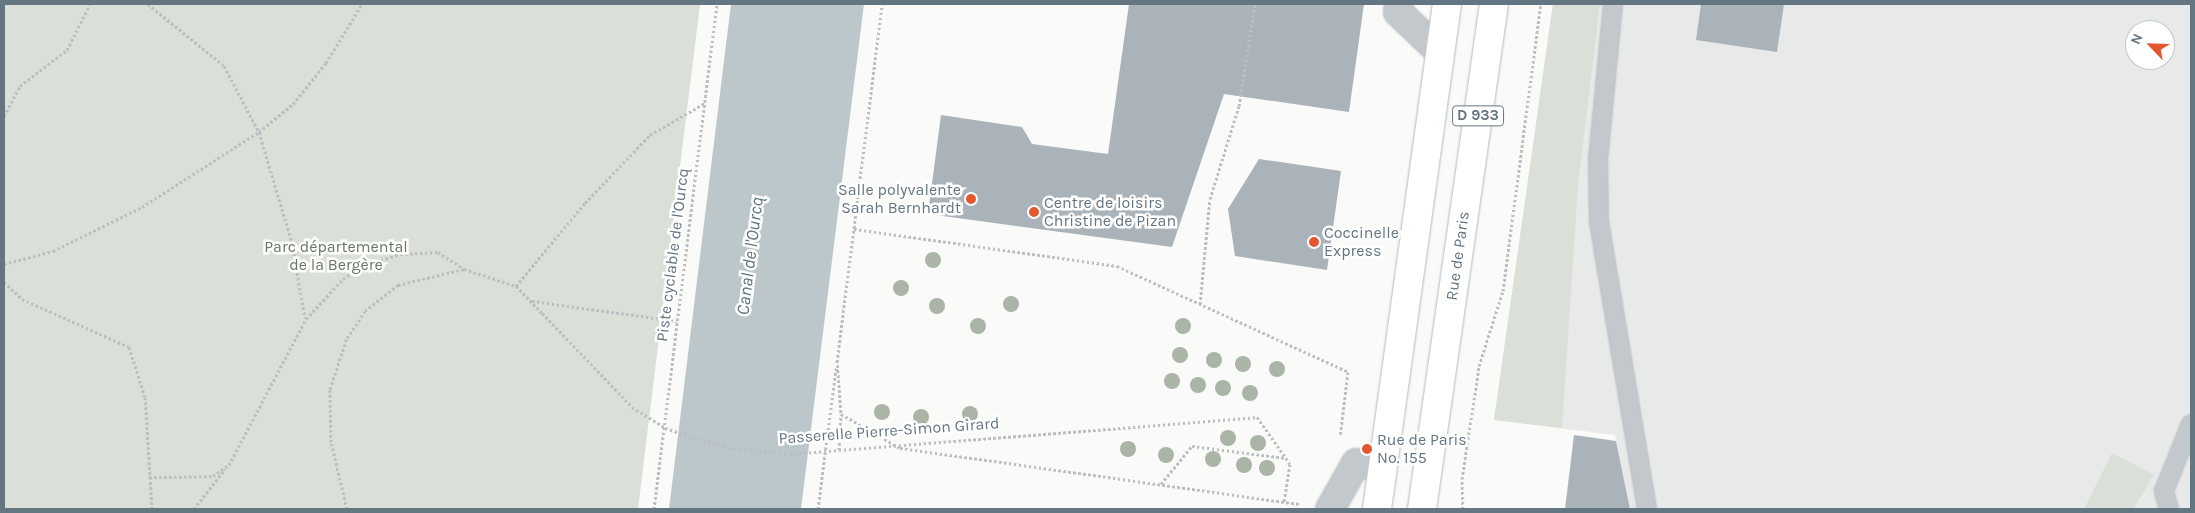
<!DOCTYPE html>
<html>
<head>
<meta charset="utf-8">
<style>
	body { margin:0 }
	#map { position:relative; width:2195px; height:513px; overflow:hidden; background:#fafaf8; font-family:Karla,sans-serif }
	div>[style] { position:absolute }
	.built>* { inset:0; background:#e8e9e9 }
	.green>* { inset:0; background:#dadfd7 }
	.water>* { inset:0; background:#bbc7cb }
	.building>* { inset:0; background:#aab3b9 }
	.path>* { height:3px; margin-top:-1.5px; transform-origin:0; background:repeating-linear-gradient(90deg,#bbbfc2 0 2.5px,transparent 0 5px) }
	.roads { filter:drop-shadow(0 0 1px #b5babe) drop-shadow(0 0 1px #b5babe) }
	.service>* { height:18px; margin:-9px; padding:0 9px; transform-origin:9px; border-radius:9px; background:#c3c8cc }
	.minor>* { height:28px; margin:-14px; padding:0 14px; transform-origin:14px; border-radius:14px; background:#c3c8cc }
	.primary>* { height:28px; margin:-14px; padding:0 14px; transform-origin:14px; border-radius:14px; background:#fff }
	.path-bridge>* { height:3px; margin-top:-1.5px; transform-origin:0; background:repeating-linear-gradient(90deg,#bbbfc2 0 2.5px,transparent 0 5px) }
	.trees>* { width:16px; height:16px; margin:-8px; border-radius:50%; background:#aab4a7 }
	.dots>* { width:14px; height:14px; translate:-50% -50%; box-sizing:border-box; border:2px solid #fff; border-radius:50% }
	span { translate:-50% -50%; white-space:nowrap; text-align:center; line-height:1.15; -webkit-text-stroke:5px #fff; paint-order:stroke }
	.shield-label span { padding:1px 4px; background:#fff; border:1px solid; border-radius:4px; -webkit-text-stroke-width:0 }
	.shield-label { font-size:15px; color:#657683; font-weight:700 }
	.poi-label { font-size:16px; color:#657683 }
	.right { translate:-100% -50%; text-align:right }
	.left { translate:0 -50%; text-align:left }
	.park-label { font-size:16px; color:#687a64 }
	.street-label { font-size:16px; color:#657683 }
	.water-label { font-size:18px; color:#60757c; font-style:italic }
	.frame { position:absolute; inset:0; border:5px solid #657683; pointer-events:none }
	.north { position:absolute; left:2125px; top:20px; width:50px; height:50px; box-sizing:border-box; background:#fff; border:1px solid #c1c8cd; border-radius:50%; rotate:294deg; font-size:14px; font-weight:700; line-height:20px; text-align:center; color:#657683 }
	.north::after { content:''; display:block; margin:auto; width:18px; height:22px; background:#e4572e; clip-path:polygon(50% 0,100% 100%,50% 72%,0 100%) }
</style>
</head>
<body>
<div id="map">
	<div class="built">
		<i style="clip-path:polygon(evenodd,1553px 4px,2191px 4px,2191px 509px,1630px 509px,1615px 435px,1494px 420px,1553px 4px,2135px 30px,2165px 30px,2165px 60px,2135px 60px,2135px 30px)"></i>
	</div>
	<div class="green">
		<i style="clip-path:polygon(4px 4px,700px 4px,638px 509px,4px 509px)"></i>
		<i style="clip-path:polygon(1553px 4px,1600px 4px,1578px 185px,1562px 428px,1494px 420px)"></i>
		<i style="clip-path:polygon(2112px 453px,2154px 475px,2133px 509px,2084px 509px)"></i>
	</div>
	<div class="water">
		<i style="clip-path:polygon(731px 4px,864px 4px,801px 509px,669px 509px)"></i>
	</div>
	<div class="building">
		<i style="clip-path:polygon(1129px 4px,1364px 4px,1349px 112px,1224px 94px,1172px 247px,928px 214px,941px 115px,1022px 127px,1032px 144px,1108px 154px)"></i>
		<i style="clip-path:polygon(1701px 4px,1784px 4px,1777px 52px,1696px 40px)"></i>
		<i style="clip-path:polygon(1259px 159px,1341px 171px,1327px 270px,1235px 256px,1228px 209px)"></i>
		<i style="clip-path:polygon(1574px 435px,1616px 441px,1630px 509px,1565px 509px)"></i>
	</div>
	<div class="path">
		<i style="left:148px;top:4px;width:98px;rotate:39.2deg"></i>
		<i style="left:224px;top:66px;width:75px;rotate:62.1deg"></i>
		<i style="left:259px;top:132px;width:116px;rotate:73.4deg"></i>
		<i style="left:292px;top:243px;width:76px;rotate:80.2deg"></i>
		<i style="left:4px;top:116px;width:34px;rotate:-62deg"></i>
		<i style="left:20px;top:86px;width:59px;rotate:-37.5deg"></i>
		<i style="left:67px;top:50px;width:51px;rotate:-63.4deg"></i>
		<i style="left:854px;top:229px;width:266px;rotate:8deg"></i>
		<i style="left:1117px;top:266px;width:254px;rotate:24.6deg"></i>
		<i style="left:1348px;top:372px;width:65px;rotate:97deg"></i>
		<i style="left:4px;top:264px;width:51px;rotate:-14.9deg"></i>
		<i style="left:53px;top:251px;width:99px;rotate:-26.3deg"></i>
		<i style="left:142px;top:207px;width:139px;rotate:-32.7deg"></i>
		<i style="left:259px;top:132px;width:44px;rotate:-39.5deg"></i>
		<i style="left:293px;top:104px;width:53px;rotate:-51.2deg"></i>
		<i style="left:326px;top:63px;width:69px;rotate:-58.6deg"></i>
		<i style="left:4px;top:282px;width:25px;rotate:43deg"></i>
		<i style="left:22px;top:299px;width:117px;rotate:24.2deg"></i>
		<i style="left:129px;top:347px;width:52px;rotate:72.3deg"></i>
		<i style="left:145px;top:397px;width:112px;rotate:86.4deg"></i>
		<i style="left:516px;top:286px;width:108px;rotate:-50.3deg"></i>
		<i style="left:585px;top:203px;width:94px;rotate:-46.3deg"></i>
		<i style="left:650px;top:135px;width:64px;rotate:-30.2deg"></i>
		<i style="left:532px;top:301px;width:146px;rotate:7.9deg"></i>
		<i style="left:1200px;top:304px;width:105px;rotate:-84.6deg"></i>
		<i style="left:1210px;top:199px;width:97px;rotate:-72.7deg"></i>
		<i style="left:1239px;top:106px;width:103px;rotate:-81.1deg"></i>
		<i style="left:837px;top:360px;width:54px;rotate:85.8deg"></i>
		<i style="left:841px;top:414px;width:68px;rotate:30deg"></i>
		<i style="left:900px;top:448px;width:403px;rotate:8deg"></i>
		<i style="left:837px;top:362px;width:361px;rotate:-82.8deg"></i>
		<i style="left:1257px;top:417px;width:57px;rotate:54.9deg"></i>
		<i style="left:1290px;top:464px;width:38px;rotate:99deg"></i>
		<i style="left:839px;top:450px;width:36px;rotate:-87deg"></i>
		<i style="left:149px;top:477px;width:64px;rotate:-0.9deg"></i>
		<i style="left:213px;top:476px;width:19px;rotate:-35deg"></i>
		<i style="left:229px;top:465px;width:165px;rotate:-62.2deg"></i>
		<i style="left:306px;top:319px;width:54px;rotate:-47.2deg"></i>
		<i style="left:343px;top:279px;width:22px;rotate:-32deg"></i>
		<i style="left:362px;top:267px;width:40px;rotate:-18.9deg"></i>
		<i style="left:400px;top:254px;width:38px;rotate:-3deg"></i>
		<i style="left:438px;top:252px;width:31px;rotate:33deg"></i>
		<i style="left:1161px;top:484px;width:49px;rotate:-50.8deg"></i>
		<i style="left:1192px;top:446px;width:95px;rotate:7.3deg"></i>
		<i style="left:194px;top:509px;width:51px;rotate:-52.2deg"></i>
		<i style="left:347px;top:509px;width:69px;rotate:-103.4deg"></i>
		<i style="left:331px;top:442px;width:53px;rotate:-91.1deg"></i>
		<i style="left:330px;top:389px;width:54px;rotate:-71.6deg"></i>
		<i style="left:347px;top:338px;width:32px;rotate:-56deg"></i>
		<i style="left:365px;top:311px;width:42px;rotate:-38.2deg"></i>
		<i style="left:398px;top:285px;width:68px;rotate:-13.6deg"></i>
		<i style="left:464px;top:269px;width:55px;rotate:18.1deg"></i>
		<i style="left:516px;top:286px;width:37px;rotate:46deg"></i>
		<i style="left:654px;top:509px;width:509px;rotate:-82.89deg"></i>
		<i style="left:818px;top:509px;width:142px;rotate:-82.7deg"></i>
		<i style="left:1463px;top:509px;width:30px;rotate:-92deg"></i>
		<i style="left:1462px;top:479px;width:114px;rotate:-81.4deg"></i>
		<i style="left:1479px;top:366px;width:79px;rotate:-72.3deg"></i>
		<i style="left:1503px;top:291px;width:290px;rotate:-82.5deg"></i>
	</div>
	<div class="roads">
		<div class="service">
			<i style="left:1613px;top:4px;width:156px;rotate:95.5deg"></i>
			<i style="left:1598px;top:159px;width:63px;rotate:89.1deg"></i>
			<i style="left:1599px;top:222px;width:291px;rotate:80.5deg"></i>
			<i style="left:2169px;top:509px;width:19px;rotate:-106deg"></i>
			<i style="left:2164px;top:491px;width:72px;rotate:-68.1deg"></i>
		</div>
		<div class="minor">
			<i style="left:1399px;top:4px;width:8px;rotate:97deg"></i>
			<i style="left:1398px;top:12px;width:58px;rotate:43.6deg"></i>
			<i style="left:1330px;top:509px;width:53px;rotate:-60.5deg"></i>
			<i style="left:1356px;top:463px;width:27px;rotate:8deg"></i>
		</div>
		<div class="primary">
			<i style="left:1377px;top:509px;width:510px;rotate:-82.11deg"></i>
			<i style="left:1422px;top:509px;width:510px;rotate:-81.89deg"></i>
		</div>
	</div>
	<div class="path-bridge">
		<i style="left:542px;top:313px;width:130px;rotate:46.2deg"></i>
		<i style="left:632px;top:407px;width:39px;rotate:32deg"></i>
		<i style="left:665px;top:428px;width:67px;rotate:17.4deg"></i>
		<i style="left:729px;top:448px;width:60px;rotate:5.7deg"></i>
		<i style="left:789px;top:454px;width:469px;rotate:-4.5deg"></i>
	</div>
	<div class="trees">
		<i style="left:933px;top:260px"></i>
		<i style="left:901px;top:288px"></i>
		<i style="left:1011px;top:304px"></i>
		<i style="left:937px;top:306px"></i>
		<i style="left:978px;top:326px"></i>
		<i style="left:1183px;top:326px"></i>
		<i style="left:1180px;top:355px"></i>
		<i style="left:1214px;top:360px"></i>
		<i style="left:1243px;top:364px"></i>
		<i style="left:1277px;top:369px"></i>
		<i style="left:1172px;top:381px"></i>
		<i style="left:1198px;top:385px"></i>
		<i style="left:1223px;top:388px"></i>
		<i style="left:1250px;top:393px"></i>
		<i style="left:882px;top:412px"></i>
		<i style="left:970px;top:414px"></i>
		<i style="left:921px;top:417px"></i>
		<i style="left:1228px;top:438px"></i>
		<i style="left:1258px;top:443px"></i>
		<i style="left:1128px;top:449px"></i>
		<i style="left:1166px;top:455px"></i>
		<i style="left:1213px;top:459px"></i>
		<i style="left:1244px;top:465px"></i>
		<i style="left:1267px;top:468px"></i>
	</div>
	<div class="dots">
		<i style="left:971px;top:199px;background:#e4572e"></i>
		<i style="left:1034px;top:212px;background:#e4572e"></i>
		<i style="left:1314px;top:242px;background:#e4572e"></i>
		<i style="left:1367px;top:449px;background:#e4572e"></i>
	</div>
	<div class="shield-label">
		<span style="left:1478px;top:116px">D 933</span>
	</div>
	<div class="poi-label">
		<span class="right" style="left:961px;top:199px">Salle polyvalente<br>Sarah Bernhardt</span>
		<span class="left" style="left:1044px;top:212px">Centre de loisirs<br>Christine de Pizan</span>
		<span class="left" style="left:1324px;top:242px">Coccinelle<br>Express</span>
		<span class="left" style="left:1377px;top:449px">Rue de Paris<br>No. 155</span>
	</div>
	<div class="park-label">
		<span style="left:336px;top:256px">Parc départemental<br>de la Bergère</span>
	</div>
	<div class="street-label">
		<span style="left:673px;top:255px;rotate:-83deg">Piste cyclable de l'Ourcq</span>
		<span style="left:1458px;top:256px;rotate:-82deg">Rue de Paris</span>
		<span style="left:889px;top:431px;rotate:-4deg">Passerelle Pierre-Simon Girard</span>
	</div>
	<div class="water-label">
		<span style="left:750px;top:256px;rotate:-83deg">Canal de l'Ourcq</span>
	</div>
	<div class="frame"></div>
	<div class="north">N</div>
</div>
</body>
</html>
